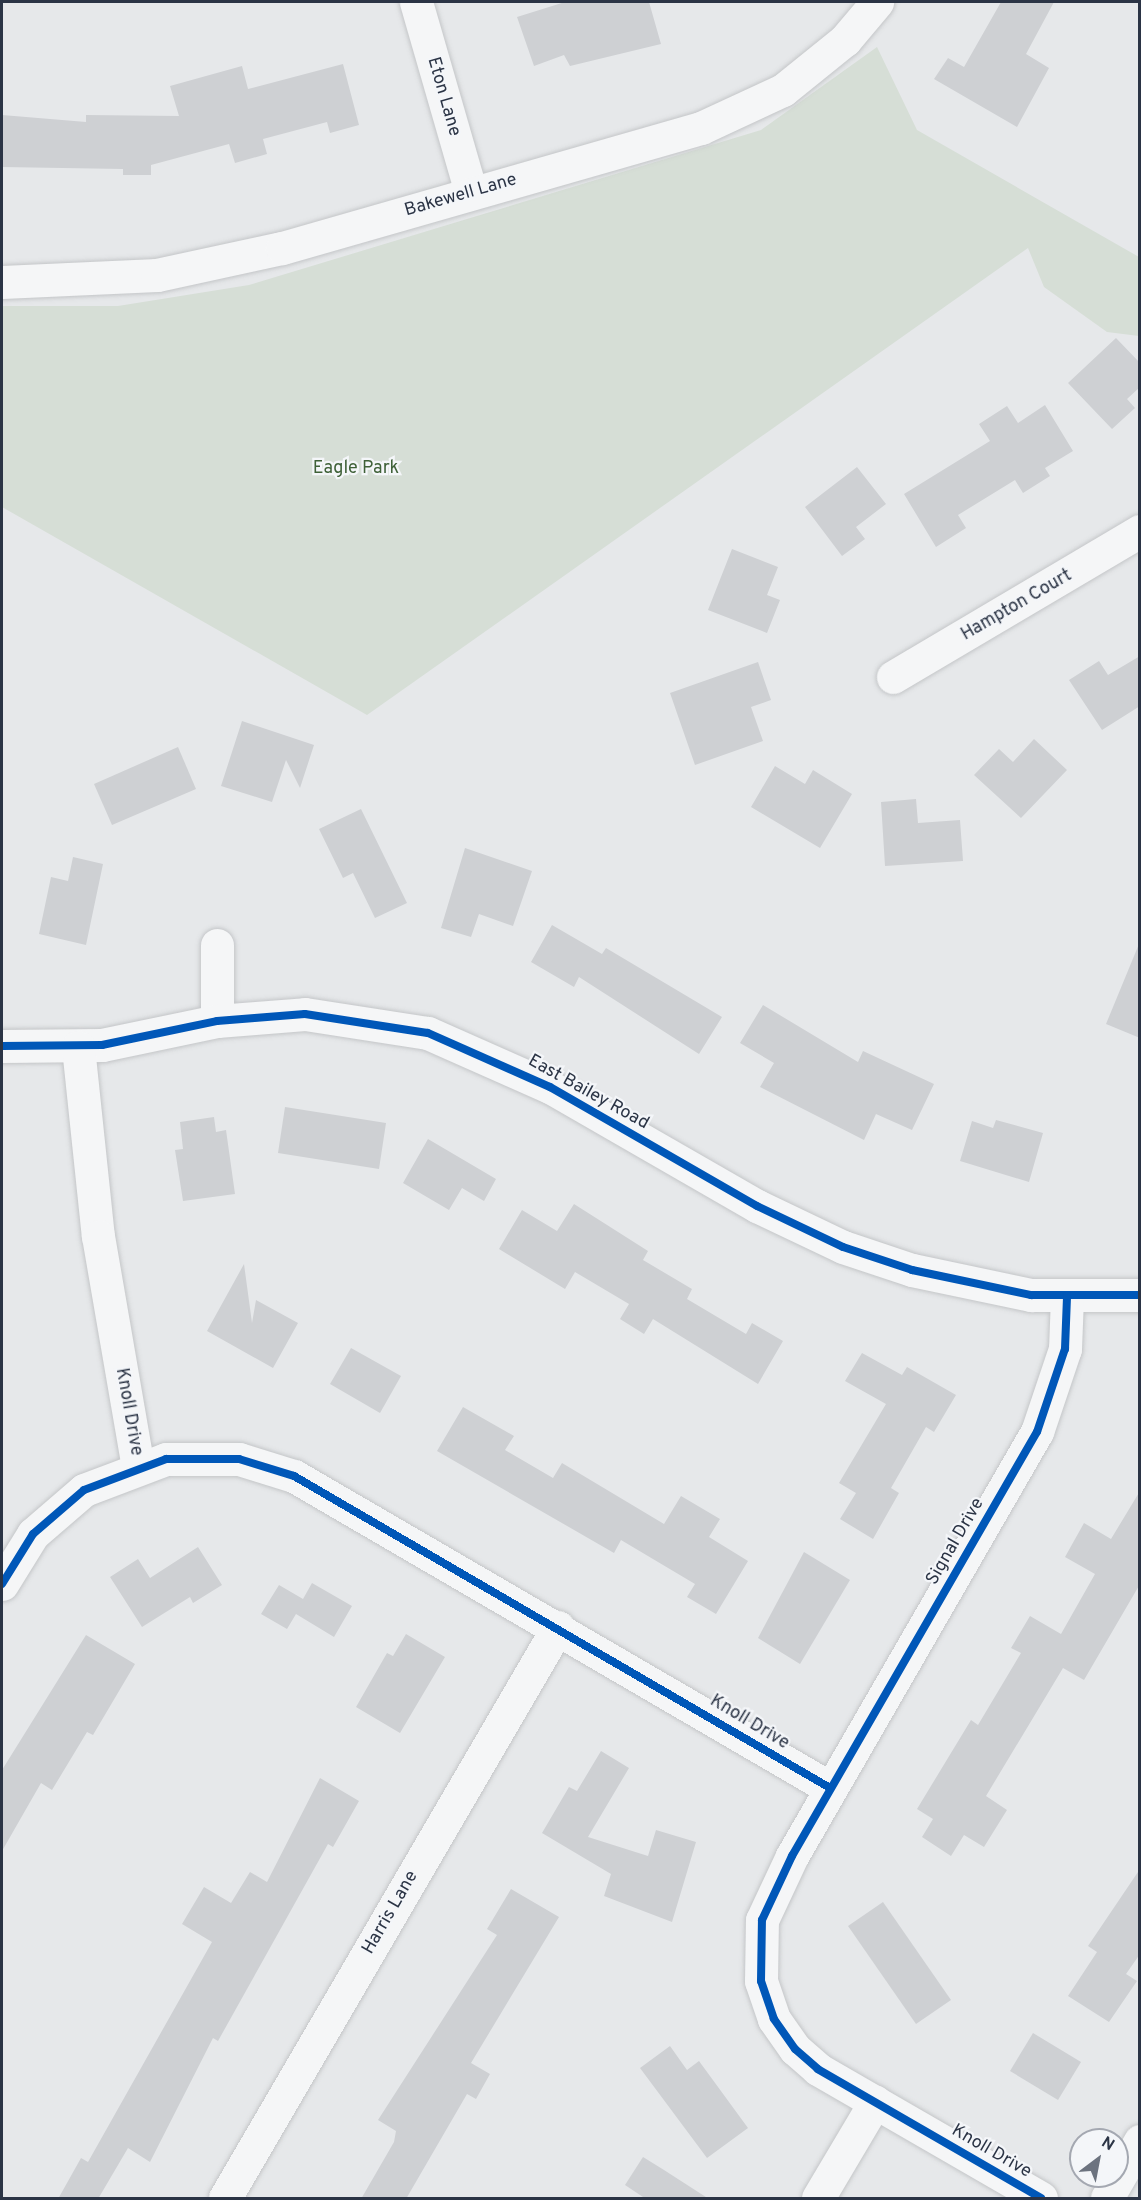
<!DOCTYPE html>
<html>
<head>
<meta charset="utf-8">
<style>
	body { margin:0 }
	#map { position:relative; width:1141px; height:2200px; overflow:hidden; background:#e6e8ea; font-family:Overpass,sans-serif }
	div>[style] { position:absolute }
	.green>* { inset:0; background:#d6ded6 }
	.building>* { inset:0; background:#ced0d3 }
	.roads { filter:drop-shadow(0 0 2px #c4c6c8) drop-shadow(0 0 2px #c4c6c8) }
	.minor>* { height:33px; margin:-16.5px; padding:0 16.5px; transform-origin:16.5px; border-radius:16.5px; background:#f5f6f7 }
	.cycleway>* { height:8px; margin:-4px; padding:0 4px; transform-origin:4px; border-radius:4px; background:#0057b8 }
	span { translate:-50% -50%; white-space:nowrap; text-align:center; line-height:1.15; -webkit-text-stroke:4.5px #f4f6f9; paint-order:stroke }
	.street-label { font-size:18px; color:#2b3445 }
	.park-label { font-size:18px; color:#3f6138 }
	.frame { position:absolute; inset:0; border:3px solid #2b3445; pointer-events:none }
	.north { position:absolute; left:1069px; top:2128px; width:60px; height:60px; box-sizing:border-box; background:#f4f6f9; border:2px solid #a4a8b1; border-radius:50%; rotate:32deg; font-size:16px; font-weight:700; line-height:24px; text-align:center; color:#2b3445 }
	.north::after { content:''; display:block; margin:auto; width:21px; height:27px; background:#6c737f; clip-path:polygon(50% 0,100% 100%,50% 72%,0 100%) }
</style>
</head>
<body>
<div id="map">
	<div class="green">
		<i style="clip-path:polygon(877px 47px,917px 130px,1139px 257px,1139px 336px,1107px 332px,1044px 287px,1028px 248px,367px 715px,2px 507px,2px 306px,118px 306px,249px 285px,761px 130px)"></i>
	</div>
	<div class="building">
		<i style="clip-path:polygon(565px 2px,649px 2px,661px 44px,570px 66px,564px 55px,534px 66px,517px 17px)"></i>
		<i style="clip-path:polygon(1001px 2px,1054px 2px,1026px 54px,1049px 68px,1017px 127px,934px 79px,948px 58px,964px 67px)"></i>
		<i style="clip-path:polygon(343px 64px,359px 125px,330px 133px,327px 122px,263px 139px,267px 154px,235px 163px,229px 144px,151px 165px,151px 175px,123px 175px,123px 169px,2px 167px,2px 115px,86px 122px,86px 115px,179px 116px,170px 86px,242px 66px,248px 89px)"></i>
		<i style="clip-path:polygon(1116px 338px,1140px 363px,1140px 387px,1127px 399px,1135px 408px,1112px 429px,1068px 383px)"></i>
		<i style="clip-path:polygon(1045px 405px,1073px 451px,1045px 468px,1050px 476px,1023px 493px,1015px 480px,958px 515px,966px 528px,936px 547px,904px 494px,990px 441px,979px 424px,1007px 406px,1018px 423px)"></i>
		<i style="clip-path:polygon(857px 467px,886px 504px,856px 527px,865px 539px,842px 556px,805px 507px)"></i>
		<i style="clip-path:polygon(732px 549px,778px 567px,767px 595px,780px 600px,767px 633px,708px 610px)"></i>
		<i style="clip-path:polygon(1140px 656px,1140px 706px,1102px 730px,1069px 680px,1099px 661px,1108px 675px)"></i>
		<i style="clip-path:polygon(758px 662px,771px 700px,751px 707px,763px 741px,695px 765px,670px 693px)"></i>
		<i style="clip-path:polygon(242px 721px,314px 745px,300px 788px,286px 760px,272px 802px,221px 786px)"></i>
		<i style="clip-path:polygon(1034px 739px,1067px 770px,1021px 818px,974px 775px,999px 749px,1013px 762px)"></i>
		<i style="clip-path:polygon(178px 747px,196px 789px,112px 825px,94px 784px)"></i>
		<i style="clip-path:polygon(775px 766px,805px 784px,813px 770px,852px 794px,820px 848px,751px 807px)"></i>
		<i style="clip-path:polygon(916px 799px,918px 823px,960px 820px,963px 861px,885px 866px,881px 802px)"></i>
		<i style="clip-path:polygon(361px 809px,407px 903px,375px 918px,353px 873px,343px 878px,319px 829px)"></i>
		<i style="clip-path:polygon(465px 848px,532px 871px,513px 926px,479px 914px,471px 937px,441px 928px)"></i>
		<i style="clip-path:polygon(73px 857px,103px 864px,86px 945px,39px 934px,51px 877px,68px 881px)"></i>
		<i style="clip-path:polygon(552px 925px,602px 954px,606px 948px,722px 1017px,699px 1054px,579px 977px,574px 987px,531px 962px)"></i>
		<i style="clip-path:polygon(1139px 944px,1140px 944px,1140px 1038px,1106px 1024px)"></i>
		<i style="clip-path:polygon(763px 1005px,858px 1062px,863px 1051px,934px 1084px,912px 1130px,876px 1114px,864px 1140px,760px 1087px,774px 1063px,740px 1043px)"></i>
		<i style="clip-path:polygon(285px 1107px,386px 1123px,379px 1169px,278px 1153px)"></i>
		<i style="clip-path:polygon(214px 1117px,216px 1132px,226px 1130px,235px 1194px,183px 1201px,175px 1150px,183px 1149px,180px 1122px)"></i>
		<i style="clip-path:polygon(996px 1120px,1043px 1133px,1029px 1182px,960px 1161px,972px 1121px,993px 1128px)"></i>
		<i style="clip-path:polygon(428px 1139px,496px 1179px,484px 1201px,462px 1188px,449px 1210px,403px 1183px)"></i>
		<i style="clip-path:polygon(574px 1204px,648px 1251px,643px 1260px,692px 1289px,687px 1299px,746px 1334px,752px 1323px,783px 1341px,758px 1384px,653px 1319px,644px 1334px,620px 1319px,629px 1304px,575px 1272px,565px 1289px,499px 1249px,522px 1210px,557px 1231px)"></i>
		<i style="clip-path:polygon(244px 1264px,252px 1323px,256px 1300px,298px 1323px,273px 1368px,207px 1331px)"></i>
		<i style="clip-path:polygon(351px 1348px,401px 1376px,380px 1413px,330px 1384px)"></i>
		<i style="clip-path:polygon(862px 1353px,902px 1375px,907px 1367px,956px 1395px,934px 1432px,926px 1427px,891px 1488px,899px 1493px,873px 1539px,840px 1519px,856px 1493px,839px 1483px,886px 1404px,845px 1381px)"></i>
		<i style="clip-path:polygon(463px 1407px,514px 1436px,505px 1450px,553px 1478px,562px 1463px,664px 1524px,681px 1496px,720px 1519px,709px 1537px,748px 1561px,716px 1614px,687px 1597px,695px 1584px,621px 1540px,614px 1553px,437px 1451px)"></i>
		<i style="clip-path:polygon(1140px 1491px,1140px 1584px,1084px 1680px,1063px 1668px,986px 1796px,1007px 1810px,984px 1847px,964px 1835px,951px 1856px,922px 1837px,933px 1819px,917px 1809px,971px 1720px,978px 1725px,1021px 1653px,1011px 1648px,1030px 1616px,1061px 1634px,1095px 1574px,1065px 1557px,1084px 1523px,1111px 1539px)"></i>
		<i style="clip-path:polygon(198px 1547px,222px 1585px,193px 1603px,190px 1597px,142px 1627px,110px 1577px,138px 1559px,150px 1578px)"></i>
		<i style="clip-path:polygon(804px 1552px,850px 1580px,800px 1664px,758px 1638px)"></i>
		<i style="clip-path:polygon(312px 1583px,352px 1606px,334px 1637px,296px 1614px,287px 1629px,261px 1614px,279px 1585px,303px 1599px)"></i>
		<i style="clip-path:polygon(406px 1634px,445px 1657px,400px 1733px,356px 1707px,387px 1653px,393px 1656px)"></i>
		<i style="clip-path:polygon(86px 1635px,135px 1664px,93px 1735px,87px 1732px,52px 1790px,41px 1783px,2px 1851px,2px 1770px)"></i>
		<i style="clip-path:polygon(601px 1751px,629px 1768px,588px 1837px,648px 1856px,656px 1830px,696px 1842px,672px 1922px,604px 1896px,611px 1874px,542px 1833px,569px 1787px,577px 1791px)"></i>
		<i style="clip-path:polygon(320px 1778px,359px 1801px,333px 1847px,328px 1844px,218px 2041px,213px 2038px,150px 2162px,128px 2148px,98px 2199px,58px 2199px,81px 2158px,88px 2162px,212px 1942px,182px 1924px,204px 1887px,231px 1903px,250px 1872px,267px 1882px)"></i>
		<i style="clip-path:polygon(1140px 1869px,1140px 1954px,1126px 1974px,1137px 1981px,1109px 2022px,1068px 1996px,1097px 1952px,1088px 1946px)"></i>
		<i style="clip-path:polygon(511px 1889px,559px 1917px,471px 2063px,490px 2074px,476px 2099px,467px 2094px,406px 2199px,361px 2199px,394px 2142px,396px 2131px,378px 2120px,497px 1935px,487px 1929px)"></i>
		<i style="clip-path:polygon(883px 1902px,951px 2000px,916px 2024px,848px 1926px)"></i>
		<i style="clip-path:polygon(1033px 2033px,1081px 2062px,1058px 2100px,1010px 2071px)"></i>
		<i style="clip-path:polygon(670px 2046px,687px 2070px,699px 2061px,748px 2128px,707px 2158px,640px 2068px)"></i>
		<i style="clip-path:polygon(643px 2157px,664px 2170px,709px 2199px,646px 2199px,625px 2185px)"></i>
	</div>
	<div class="roads">
		<div class="minor">
			<i style="left:416px;top:2px;width:199px;rotate:73.9deg"></i>
			<i style="left:2px;top:282px;width:155px;rotate:-2.6deg"></i>
			<i style="left:157px;top:275px;width:128px;rotate:-12.2deg"></i>
			<i style="left:282px;top:248px;width:436px;rotate:-16deg"></i>
			<i style="left:701px;top:128px;width:90px;rotate:-24.9deg"></i>
			<i style="left:783px;top:90px;width:80px;rotate:-38.9deg"></i>
			<i style="left:845px;top:40px;width:50px;rotate:-49.9deg"></i>
			<i style="left:893px;top:677px;width:287px;rotate:-30.6deg"></i>
			<i style="left:217px;top:945px;width:76px;rotate:90deg"></i>
			<i style="left:2px;top:1046px;width:100px;rotate:-0.6deg"></i>
			<i style="left:102px;top:1045px;width:117px;rotate:-11.8deg"></i>
			<i style="left:217px;top:1021px;width:88px;rotate:-4.5deg"></i>
			<i style="left:305px;top:1014px;width:124px;rotate:8.8deg"></i>
			<i style="left:428px;top:1033px;width:133px;rotate:23.9deg"></i>
			<i style="left:550px;top:1087px;width:239px;rotate:29.9deg"></i>
			<i style="left:757px;top:1206px;width:95px;rotate:25.5deg"></i>
			<i style="left:843px;top:1247px;width:73px;rotate:18.4deg"></i>
			<i style="left:912px;top:1270px;width:122px;rotate:11.9deg"></i>
			<i style="left:1031px;top:1295px;width:109px"></i>
			<i style="left:78px;top:1047px;width:190px;rotate:84deg"></i>
			<i style="left:98px;top:1236px;width:234px;rotate:80.2deg"></i>
			<i style="left:2px;top:1584px;width:59px;rotate:-58.2deg"></i>
			<i style="left:33px;top:1534px;width:67px;rotate:-40.8deg"></i>
			<i style="left:84px;top:1490px;width:88px;rotate:-20.7deg"></i>
			<i style="left:166px;top:1459px;width:73px"></i>
			<i style="left:239px;top:1459px;width:58px;rotate:17.2deg"></i>
			<i style="left:294px;top:1476px;width:620px;rotate:30.2deg"></i>
			<i style="left:225px;top:2198px;width:661px;rotate:-59.75deg"></i>
			<i style="left:818px;top:2198px;width:112px;rotate:-59.3deg"></i>
			<i style="left:1041px;top:2198px;width:258px;rotate:-150deg"></i>
			<i style="left:818px;top:2069px;width:30px;rotate:-139deg"></i>
			<i style="left:795px;top:2049px;width:37px;rotate:-125deg"></i>
			<i style="left:774px;top:2019px;width:40px;rotate:-108.9deg"></i>
			<i style="left:761px;top:1981px;width:61px;rotate:-89.1deg"></i>
			<i style="left:762px;top:1920px;width:71px;rotate:-64.9deg"></i>
			<i style="left:792px;top:1856px;width:490px;rotate:-60deg"></i>
			<i style="left:1037px;top:1432px;width:88px;rotate:-71.4deg"></i>
			<i style="left:1065px;top:1349px;width:53px;rotate:-87.8deg"></i>
			<i style="left:1107px;top:2198px;width:66px;rotate:-59.9deg"></i>
		</div>
	</div>
	<div class="cycleway">
		<i style="left:2px;top:1046px;width:100px;rotate:-0.6deg"></i>
		<i style="left:102px;top:1045px;width:117px;rotate:-11.8deg"></i>
		<i style="left:217px;top:1021px;width:88px;rotate:-4.5deg"></i>
		<i style="left:305px;top:1014px;width:124px;rotate:8.8deg"></i>
		<i style="left:428px;top:1033px;width:133px;rotate:23.9deg"></i>
		<i style="left:550px;top:1087px;width:239px;rotate:29.9deg"></i>
		<i style="left:757px;top:1206px;width:95px;rotate:25.5deg"></i>
		<i style="left:843px;top:1247px;width:73px;rotate:18.4deg"></i>
		<i style="left:912px;top:1270px;width:122px;rotate:11.9deg"></i>
		<i style="left:1031px;top:1295px;width:109px"></i>
		<i style="left:2px;top:1584px;width:59px;rotate:-58.2deg"></i>
		<i style="left:33px;top:1534px;width:67px;rotate:-40.8deg"></i>
		<i style="left:84px;top:1490px;width:88px;rotate:-20.7deg"></i>
		<i style="left:166px;top:1459px;width:73px"></i>
		<i style="left:239px;top:1459px;width:58px;rotate:17.2deg"></i>
		<i style="left:294px;top:1476px;width:620px;rotate:30.2deg"></i>
		<i style="left:1041px;top:2198px;width:258px;rotate:-150deg"></i>
		<i style="left:818px;top:2069px;width:30px;rotate:-139deg"></i>
		<i style="left:795px;top:2049px;width:37px;rotate:-125deg"></i>
		<i style="left:774px;top:2019px;width:40px;rotate:-108.9deg"></i>
		<i style="left:761px;top:1981px;width:61px;rotate:-89.1deg"></i>
		<i style="left:762px;top:1920px;width:71px;rotate:-64.9deg"></i>
		<i style="left:792px;top:1856px;width:490px;rotate:-60deg"></i>
		<i style="left:1037px;top:1432px;width:88px;rotate:-71.4deg"></i>
		<i style="left:1065px;top:1349px;width:53px;rotate:-87.8deg"></i>
	</div>
	<div class="street-label">
		<span style="left:443px;top:97px;rotate:74deg">Eton Lane</span>
		<span style="left:461px;top:196px;rotate:-16deg">Bakewell Lane</span>
		<span style="left:1017px;top:606px;rotate:-30deg">Hampton Court</span>
		<span style="left:588px;top:1093px;rotate:29deg">East Bailey Road</span>
		<span style="left:128px;top:1412px;rotate:80deg">Knoll Drive</span>
		<span style="left:956px;top:1542px;rotate:-60deg">Signal Drive</span>
		<span style="left:749px;top:1723px;rotate:31deg">Knoll Drive</span>
		<span style="left:391px;top:1913px;rotate:-60deg">Harris Lane</span>
		<span style="left:991px;top:2152px;rotate:30deg">Knoll Drive</span>
	</div>
	<div class="park-label">
		<span style="left:356px;top:469px">Eagle Park</span>
	</div>
	<div class="frame"></div>
	<div class="north">N</div>
</div>
</body>
</html>
